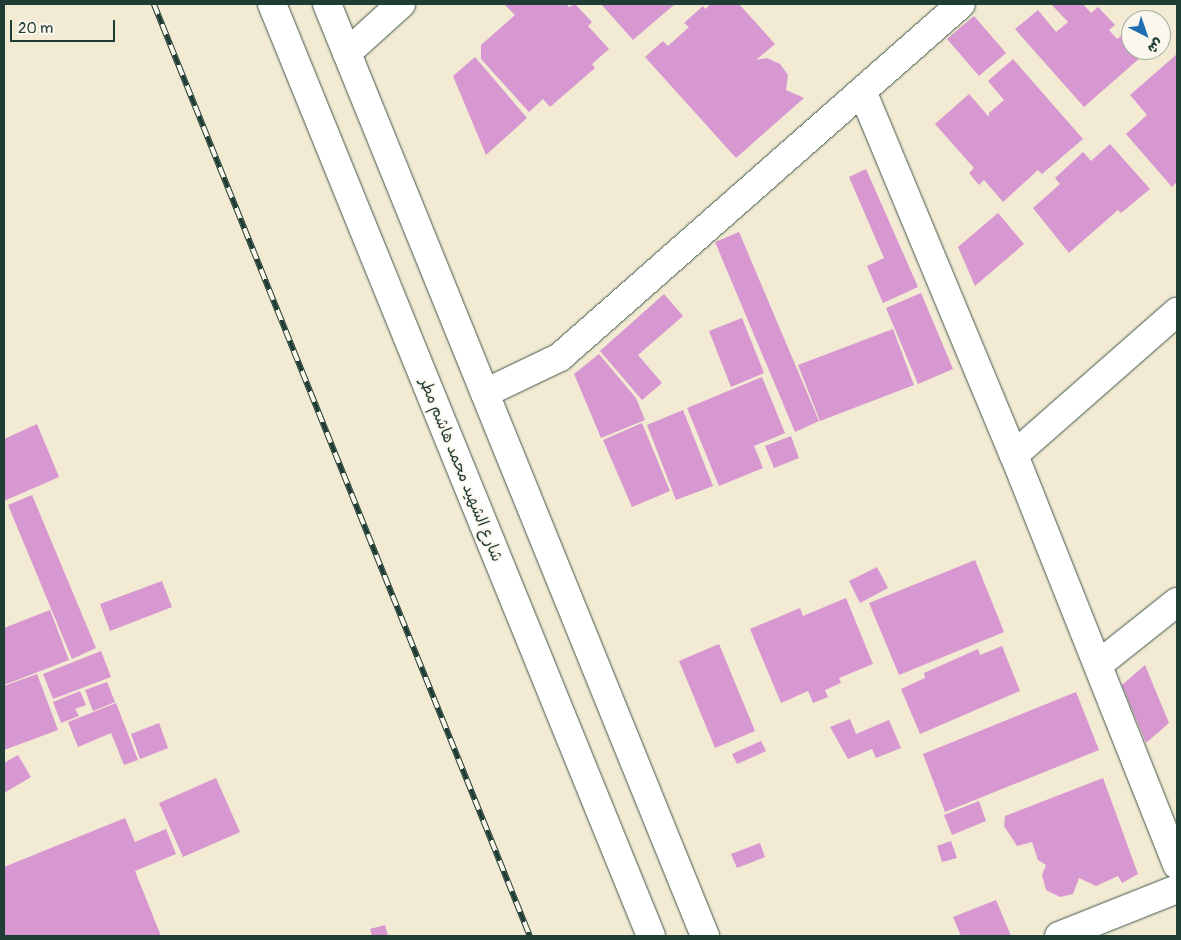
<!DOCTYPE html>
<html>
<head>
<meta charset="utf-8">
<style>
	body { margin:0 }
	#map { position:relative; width:1181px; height:940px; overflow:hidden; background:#f2ead2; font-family:Pangolin,"Playpen Sans Arabic",sans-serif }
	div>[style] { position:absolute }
	.building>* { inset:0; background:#d797d1 }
	.roads { filter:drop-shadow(0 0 1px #3f574c) drop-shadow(0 0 1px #3f574c) }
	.minor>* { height:28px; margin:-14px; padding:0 14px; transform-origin:14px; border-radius:14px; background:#fff }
	.major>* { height:28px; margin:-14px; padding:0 14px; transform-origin:14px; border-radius:14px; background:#fff }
	.rail>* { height:5.5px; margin-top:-2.75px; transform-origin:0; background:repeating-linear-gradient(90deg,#fbf7ec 0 11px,#1f3d34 0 22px); box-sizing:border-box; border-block:1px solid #1f3d34 }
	span { translate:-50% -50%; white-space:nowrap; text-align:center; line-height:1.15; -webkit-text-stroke:4px #fbf7ec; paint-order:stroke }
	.street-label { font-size:16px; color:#1f3d34 }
	.frame { position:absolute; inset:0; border:5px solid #1f3d34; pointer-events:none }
	.north { position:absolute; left:1121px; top:10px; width:50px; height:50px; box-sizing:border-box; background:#fbf7ec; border:1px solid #a3ada2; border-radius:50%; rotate:139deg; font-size:14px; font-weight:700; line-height:20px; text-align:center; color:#1f3d34 }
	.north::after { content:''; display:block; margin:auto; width:18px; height:22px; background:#1f6fb2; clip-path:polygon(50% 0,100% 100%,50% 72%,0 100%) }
	.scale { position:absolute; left:10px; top:20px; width:105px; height:22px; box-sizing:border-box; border:2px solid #1f3d34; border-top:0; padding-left:6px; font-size:15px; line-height:18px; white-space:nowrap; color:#1f3d34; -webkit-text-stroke:4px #fbf7ec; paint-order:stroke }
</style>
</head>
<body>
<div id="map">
	<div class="building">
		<i style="clip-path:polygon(504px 4px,566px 4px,569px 7px,575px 4px,592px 22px,588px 26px,609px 49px,592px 64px,595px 68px,550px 107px,543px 99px,529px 112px,481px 59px,481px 45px,515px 15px)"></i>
		<i style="clip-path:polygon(601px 4px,675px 4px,633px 40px)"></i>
		<i style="clip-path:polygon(711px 4px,739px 4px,775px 44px,756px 60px,767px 58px,780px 64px,788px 75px,786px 90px,804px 98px,736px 158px,645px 57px,663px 41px,668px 46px,689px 27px,684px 23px,703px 6px,705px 9px)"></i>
		<i style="clip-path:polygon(1051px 4px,1083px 4px,1091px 13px,1098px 7px,1115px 25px,1109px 30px,1117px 39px,1122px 35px,1131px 50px,1141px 57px,1084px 107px,1015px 29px,1038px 10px,1056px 32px,1068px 22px)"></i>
		<i style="clip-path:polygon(974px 16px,1006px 53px,979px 76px,947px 39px)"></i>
		<i style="clip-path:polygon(1177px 54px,1177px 182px,1172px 187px,1126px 134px,1147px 115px,1130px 95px)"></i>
		<i style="clip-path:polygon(475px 57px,527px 118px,486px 155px,453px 76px)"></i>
		<i style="clip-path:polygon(1013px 59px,1083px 139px,1042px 174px,1038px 170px,1003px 202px,984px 180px,979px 185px,969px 173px,974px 168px,935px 124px,969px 94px,989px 117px,989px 113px,1004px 100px,988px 81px)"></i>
		<i style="clip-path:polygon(1110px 144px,1150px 189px,1121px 213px,1118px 210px,1069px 253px,1033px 208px,1060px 184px,1055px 178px,1083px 152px,1091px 161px)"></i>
		<i style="clip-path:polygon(866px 169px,918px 287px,883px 303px,867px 266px,884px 258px,849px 177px)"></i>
		<i style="clip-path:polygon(998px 213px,1024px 244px,975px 286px,958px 247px)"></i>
		<i style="clip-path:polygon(739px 232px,819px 421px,795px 432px,715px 242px)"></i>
		<i style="clip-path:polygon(921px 293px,953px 369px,918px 384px,886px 308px)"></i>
		<i style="clip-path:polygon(664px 294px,683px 316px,638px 355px,662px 383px,642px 400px,600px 351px)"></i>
		<i style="clip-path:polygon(742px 318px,764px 373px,731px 387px,709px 331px)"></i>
		<i style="clip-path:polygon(893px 329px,914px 385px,820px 421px,798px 365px)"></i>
		<i style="clip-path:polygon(599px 354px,636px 398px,645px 420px,601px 438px,574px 374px)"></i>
		<i style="clip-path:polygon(762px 377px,785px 433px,754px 446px,763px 468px,719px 486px,687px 408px)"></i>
		<i style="clip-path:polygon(683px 410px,713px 486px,676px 500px,647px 425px)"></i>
		<i style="clip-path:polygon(642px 423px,670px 491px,632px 507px,603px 440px)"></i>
		<i style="clip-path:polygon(37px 424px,59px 477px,4px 501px,4px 439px)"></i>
		<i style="clip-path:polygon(791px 436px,799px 458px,774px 468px,765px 446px)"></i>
		<i style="clip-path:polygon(32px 495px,96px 648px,72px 659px,8px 505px)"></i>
		<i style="clip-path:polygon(975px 560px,1004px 632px,899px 675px,869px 603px)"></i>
		<i style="clip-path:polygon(877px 567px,888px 588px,860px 603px,849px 581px)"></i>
		<i style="clip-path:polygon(162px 581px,172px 607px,110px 631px,100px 604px)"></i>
		<i style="clip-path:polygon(846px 598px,873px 664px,839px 678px,841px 683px,825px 690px,828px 697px,813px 703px,808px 691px,781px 703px,750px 629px,800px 608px,803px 616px)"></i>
		<i style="clip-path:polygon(50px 610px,69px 660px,4px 685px,4px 628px)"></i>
		<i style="clip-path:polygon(719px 644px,755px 731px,715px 748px,679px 661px)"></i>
		<i style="clip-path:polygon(1002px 646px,1020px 691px,920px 734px,901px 689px,925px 678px,924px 673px,978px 649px,980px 655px)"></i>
		<i style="clip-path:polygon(101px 651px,111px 677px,53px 699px,43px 674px)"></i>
		<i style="clip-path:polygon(1145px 665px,1169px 723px,1146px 743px,1122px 685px)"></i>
		<i style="clip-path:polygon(37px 674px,58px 730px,4px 750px,4px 686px)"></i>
		<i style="clip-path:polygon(107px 682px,115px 702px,93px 711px,85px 690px)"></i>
		<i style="clip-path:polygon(80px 691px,86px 705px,75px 709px,79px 716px,61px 723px,53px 702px)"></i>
		<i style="clip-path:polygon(1076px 692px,1099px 750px,945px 812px,923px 754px)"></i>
		<i style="clip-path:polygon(116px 703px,138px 760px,124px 765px,111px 733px,78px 747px,68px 722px)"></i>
		<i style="clip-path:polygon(850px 719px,856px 734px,889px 720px,901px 748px,876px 758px,872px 749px,848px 759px,830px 727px)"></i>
		<i style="clip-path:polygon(159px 723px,168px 748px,140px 759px,131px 734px)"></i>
		<i style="clip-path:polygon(761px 741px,766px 751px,737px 764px,732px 754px)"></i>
		<i style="clip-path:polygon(18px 755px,31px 777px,4px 793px,4px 763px)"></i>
		<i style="clip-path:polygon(216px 778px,240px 832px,183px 857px,159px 803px)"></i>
		<i style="clip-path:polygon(1103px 778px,1138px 874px,1122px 883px,1118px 876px,1096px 886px,1079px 878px,1073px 894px,1060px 897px,1046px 890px,1042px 875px,1046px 865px,1038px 860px,1032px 842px,1017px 846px,1004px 826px,1005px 816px)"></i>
		<i style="clip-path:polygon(979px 801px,986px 821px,952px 835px,944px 815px)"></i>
		<i style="clip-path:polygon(125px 818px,135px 842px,166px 829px,176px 854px,135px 871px,161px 936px,4px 936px,4px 867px)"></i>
		<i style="clip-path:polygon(951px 841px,957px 858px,942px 862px,937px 846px)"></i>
		<i style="clip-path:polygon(760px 843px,765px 857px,737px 868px,731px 854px)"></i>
		<i style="clip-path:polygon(996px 900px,1011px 936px,961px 936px,953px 917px)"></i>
		<i style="clip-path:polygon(385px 925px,388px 936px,372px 936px,370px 929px)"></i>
	</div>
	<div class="roads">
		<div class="minor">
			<i style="left:347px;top:53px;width:73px;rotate:-42.2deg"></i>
			<i style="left:863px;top:93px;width:392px;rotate:67.4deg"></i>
			<i style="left:1014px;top:455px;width:441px;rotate:68.3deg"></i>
			<i style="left:485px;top:393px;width:83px;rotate:-25.6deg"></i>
			<i style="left:560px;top:357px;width:534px;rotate:-41.36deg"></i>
			<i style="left:1014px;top:455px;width:217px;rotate:-41.3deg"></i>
			<i style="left:1099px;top:664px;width:100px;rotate:-38.5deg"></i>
			<i style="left:1059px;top:936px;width:127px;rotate:-21.7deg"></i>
		</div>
		<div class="major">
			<i style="left:272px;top:4px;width:1006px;rotate:67.87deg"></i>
			<i style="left:327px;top:4px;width:1006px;rotate:67.92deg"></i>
		</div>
	</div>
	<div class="rail">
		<i style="left:154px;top:4px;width:1005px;rotate:68.03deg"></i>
	</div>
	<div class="street-label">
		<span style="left:461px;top:470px;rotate:68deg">شارع الشهيد محمد هاشم مطر</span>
	</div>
	<div class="frame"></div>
	<div class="north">ش</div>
	<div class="scale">20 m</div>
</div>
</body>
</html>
